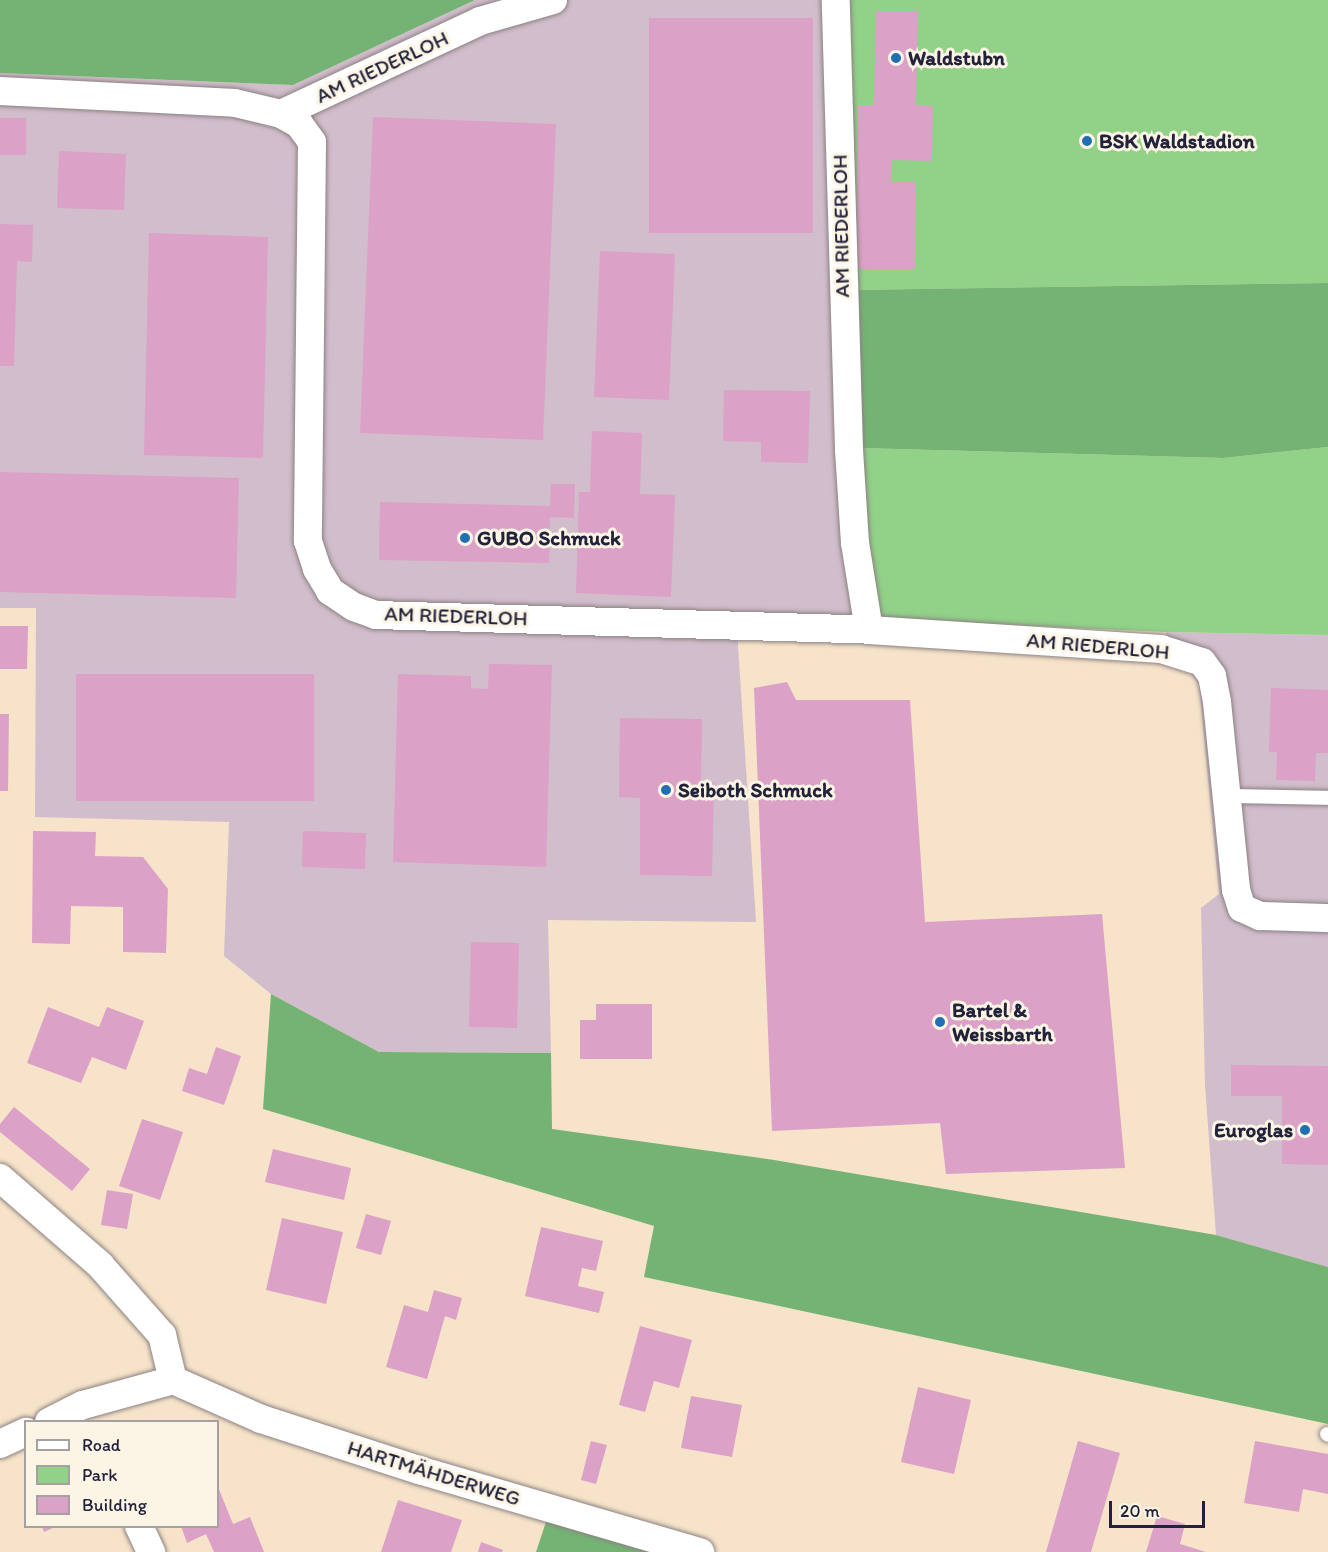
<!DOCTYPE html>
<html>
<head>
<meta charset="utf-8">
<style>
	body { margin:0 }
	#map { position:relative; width:1328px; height:1552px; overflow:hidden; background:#f6e3c9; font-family:Itim,sans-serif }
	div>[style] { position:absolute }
	.industrial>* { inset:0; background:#d1bdcb }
	.green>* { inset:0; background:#91d188 }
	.forest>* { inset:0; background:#74b374 }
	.building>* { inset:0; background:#dca1c7 }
	.roads { filter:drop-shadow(0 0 2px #8c8282) drop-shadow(0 0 2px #8c8282) }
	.service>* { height:14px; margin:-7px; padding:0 7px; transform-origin:7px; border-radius:7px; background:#fff }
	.minor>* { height:28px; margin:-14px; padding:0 14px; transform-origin:14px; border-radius:14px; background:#fff }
	.dots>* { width:16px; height:16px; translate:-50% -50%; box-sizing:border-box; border:3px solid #fcf5e5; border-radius:50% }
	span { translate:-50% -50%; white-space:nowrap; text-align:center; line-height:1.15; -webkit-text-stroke:6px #fcf5e5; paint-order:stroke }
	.poi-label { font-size:21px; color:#22223b; font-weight:700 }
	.left { translate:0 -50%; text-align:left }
	.right { translate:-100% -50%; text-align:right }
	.street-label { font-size:21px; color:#22223b }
	.legend { position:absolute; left:24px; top:1420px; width:195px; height:108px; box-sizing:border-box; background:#fcf5e5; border:2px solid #a5a1a1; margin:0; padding:8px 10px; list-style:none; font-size:18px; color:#22223b }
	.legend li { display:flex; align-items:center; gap:12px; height:30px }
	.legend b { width:30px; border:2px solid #a5a1a1 }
	.scale { position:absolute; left:1109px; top:1501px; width:96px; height:27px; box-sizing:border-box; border:3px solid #22223b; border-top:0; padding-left:8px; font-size:18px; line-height:21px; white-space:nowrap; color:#22223b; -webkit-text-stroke:4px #fcf5e5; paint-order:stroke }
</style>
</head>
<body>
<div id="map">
	<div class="industrial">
		<i style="clip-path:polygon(475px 0,829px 0,854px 617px,736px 615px,756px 922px,548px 920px,551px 1053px,379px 1052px,271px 994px,224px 956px,229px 822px,35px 817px,36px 608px,0 608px,0 73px,293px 85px)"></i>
		<i style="clip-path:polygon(1166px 632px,1328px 635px,1328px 1267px,1216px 1235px,1205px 1085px,1201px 908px,1219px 894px,1199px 684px,1186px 667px,1162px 662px)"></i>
	</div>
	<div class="green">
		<i style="clip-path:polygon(842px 0,1328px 0,1328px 283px,851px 290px)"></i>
		<i style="clip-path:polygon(1328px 447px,1328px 635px,1166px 632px,881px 619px,868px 544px,859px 448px,1223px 458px)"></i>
	</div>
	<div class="forest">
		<i style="clip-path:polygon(0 0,475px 0,293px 85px,0 73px)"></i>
		<i style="clip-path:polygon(1328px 283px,1328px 447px,1223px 458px,859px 448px,851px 290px)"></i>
		<i style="clip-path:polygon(271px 994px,379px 1052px,551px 1053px,552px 1129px,774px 1160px,1216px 1235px,1328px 1267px,1328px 1424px,644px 1277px,654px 1226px,263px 1109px)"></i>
		<i style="clip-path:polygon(548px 1516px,669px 1552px,536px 1552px)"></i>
	</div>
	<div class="building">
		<i style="clip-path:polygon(876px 11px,918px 11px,916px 105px,933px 106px,932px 161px,892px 160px,891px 182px,916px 182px,915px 269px,856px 269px,858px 105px,874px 105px)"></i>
		<i style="clip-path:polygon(649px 18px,813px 18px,813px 233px,649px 233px)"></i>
		<i style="clip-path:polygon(373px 117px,556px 124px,543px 440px,360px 433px)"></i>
		<i style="clip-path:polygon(0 118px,26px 118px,26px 155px,0 155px)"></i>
		<i style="clip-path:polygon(59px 151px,126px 154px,124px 210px,57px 208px)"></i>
		<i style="clip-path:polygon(0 224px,33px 225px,32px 262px,17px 261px,14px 366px,0 366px)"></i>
		<i style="clip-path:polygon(149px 233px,268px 237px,263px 458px,144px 455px)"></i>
		<i style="clip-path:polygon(600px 251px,675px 254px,669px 400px,594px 397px)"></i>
		<i style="clip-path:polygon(724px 390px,810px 391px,808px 463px,761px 462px,761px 442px,723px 441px)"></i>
		<i style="clip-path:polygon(592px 431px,642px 433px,640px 494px,675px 495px,671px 597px,576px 593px,579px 492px,590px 492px)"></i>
		<i style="clip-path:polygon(0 472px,239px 478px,236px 598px,0 592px)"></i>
		<i style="clip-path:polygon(551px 484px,575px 484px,574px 518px,550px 517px,549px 563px,379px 560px,380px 502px,550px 506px)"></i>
		<i style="clip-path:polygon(0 626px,28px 626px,27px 669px,0 669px)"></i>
		<i style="clip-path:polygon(489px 664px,552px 665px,546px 867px,393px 862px,398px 674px,471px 676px,471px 688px,488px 689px)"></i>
		<i style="clip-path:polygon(76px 674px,314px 674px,314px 801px,76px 801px)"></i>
		<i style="clip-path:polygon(787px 682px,796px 700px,910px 700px,925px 922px,1102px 914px,1125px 1168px,946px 1174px,940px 1123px,772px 1131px,754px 688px)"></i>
		<i style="clip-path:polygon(1271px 688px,1328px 690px,1328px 753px,1316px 753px,1315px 781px,1276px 780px,1277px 752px,1269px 752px)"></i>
		<i style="clip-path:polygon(0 714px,9px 714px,8px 791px,0 791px)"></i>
		<i style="clip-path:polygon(620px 718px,702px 719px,701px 783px,714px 783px,712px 876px,640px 875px,640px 798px,619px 797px)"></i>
		<i style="clip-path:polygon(33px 831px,96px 832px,95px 856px,143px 857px,168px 889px,166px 953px,123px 952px,123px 907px,71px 906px,70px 944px,32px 943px)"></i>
		<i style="clip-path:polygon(303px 831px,366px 833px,365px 869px,302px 867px)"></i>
		<i style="clip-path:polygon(471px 942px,519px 943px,517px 1028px,469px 1027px)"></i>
		<i style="clip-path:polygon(596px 1004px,652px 1004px,652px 1059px,580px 1059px,580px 1020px,596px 1020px)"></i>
		<i style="clip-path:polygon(48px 1007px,99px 1027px,107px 1007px,144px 1021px,126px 1070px,92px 1057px,81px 1083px,27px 1063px)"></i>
		<i style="clip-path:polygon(216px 1047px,241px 1056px,224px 1105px,182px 1091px,189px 1068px,207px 1074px)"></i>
		<i style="clip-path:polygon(1231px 1065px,1328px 1066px,1328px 1165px,1282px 1164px,1282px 1096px,1231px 1096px)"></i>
		<i style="clip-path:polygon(14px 1107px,90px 1169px,72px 1191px,0 1132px,0 1124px)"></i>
		<i style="clip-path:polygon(142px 1119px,183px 1132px,160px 1200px,119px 1186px)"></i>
		<i style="clip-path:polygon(273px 1149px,351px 1168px,344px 1200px,265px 1182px)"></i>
		<i style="clip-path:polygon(107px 1190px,133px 1194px,127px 1229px,101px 1225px)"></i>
		<i style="clip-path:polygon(366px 1214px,391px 1221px,381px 1255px,356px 1248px)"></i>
		<i style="clip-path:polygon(282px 1218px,343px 1232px,326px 1304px,266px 1290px)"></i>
		<i style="clip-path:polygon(541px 1227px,603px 1241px,596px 1271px,582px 1268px,578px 1286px,604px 1292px,599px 1313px,525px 1296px)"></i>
		<i style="clip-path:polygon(434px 1290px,462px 1298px,456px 1320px,445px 1316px,427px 1379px,386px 1367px,404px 1305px,428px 1312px)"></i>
		<i style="clip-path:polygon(640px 1326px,692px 1340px,679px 1388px,654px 1381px,645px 1412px,619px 1405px)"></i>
		<i style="clip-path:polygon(918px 1387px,971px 1400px,954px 1474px,901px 1462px)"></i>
		<i style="clip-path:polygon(691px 1396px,742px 1405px,732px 1457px,681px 1448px)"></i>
		<i style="clip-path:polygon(591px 1441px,607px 1445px,596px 1484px,581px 1480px)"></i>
		<i style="clip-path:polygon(1078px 1441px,1120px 1453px,1091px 1552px,1046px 1552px)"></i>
		<i style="clip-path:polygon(1255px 1441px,1328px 1454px,1328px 1494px,1303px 1489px,1299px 1512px,1244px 1503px)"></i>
		<i style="clip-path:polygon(218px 1487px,233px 1524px,250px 1517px,264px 1552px,214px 1552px,206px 1534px,187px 1543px,181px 1526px,218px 1526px)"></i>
		<i style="clip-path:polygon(398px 1500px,462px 1520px,451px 1552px,381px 1552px)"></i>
		<i style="clip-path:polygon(1157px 1516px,1185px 1524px,1180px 1544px,1206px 1552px,1146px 1552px)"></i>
		<i style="clip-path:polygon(42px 1526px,57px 1526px,44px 1532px)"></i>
		<i style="clip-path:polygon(481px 1542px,503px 1550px,502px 1552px,478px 1552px)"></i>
	</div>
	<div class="roads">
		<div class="service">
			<i style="left:1227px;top:796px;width:101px;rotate:1.1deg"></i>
			<i style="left:1327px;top:1434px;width:1px;rotate:45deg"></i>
		</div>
		<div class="minor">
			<i style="left:0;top:91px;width:235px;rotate:2.9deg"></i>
			<i style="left:235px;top:103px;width:47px;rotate:13.4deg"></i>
			<i style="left:281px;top:114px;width:21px;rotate:29deg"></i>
			<i style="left:299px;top:124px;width:22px;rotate:54deg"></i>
			<i style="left:312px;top:142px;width:399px;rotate:90.6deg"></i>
			<i style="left:308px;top:541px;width:29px;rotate:72deg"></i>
			<i style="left:317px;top:569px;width:26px;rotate:59deg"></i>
			<i style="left:330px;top:591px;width:29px;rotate:34deg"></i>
			<i style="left:354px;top:607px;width:23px;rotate:20deg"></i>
			<i style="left:376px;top:615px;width:493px;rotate:1.7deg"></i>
			<i style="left:869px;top:630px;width:88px;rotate:-99.1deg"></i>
			<i style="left:855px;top:543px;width:94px;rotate:-93.7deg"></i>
			<i style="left:849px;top:449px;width:449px;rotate:-91.7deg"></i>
			<i style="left:281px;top:114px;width:220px;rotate:-25deg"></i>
			<i style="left:480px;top:21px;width:76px;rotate:-16deg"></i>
			<i style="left:869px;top:630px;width:293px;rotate:3.7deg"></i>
			<i style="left:1161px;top:649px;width:43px;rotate:17.6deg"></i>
			<i style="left:1202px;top:662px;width:17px;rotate:54deg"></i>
			<i style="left:1212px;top:676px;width:26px;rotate:79deg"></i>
			<i style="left:1217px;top:702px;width:189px;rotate:84.2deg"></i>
			<i style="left:1236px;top:890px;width:19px;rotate:72deg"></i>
			<i style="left:1242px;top:908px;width:20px;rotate:24deg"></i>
			<i style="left:1260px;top:916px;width:68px;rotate:1.7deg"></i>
			<i style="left:0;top:1178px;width:133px;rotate:41deg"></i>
			<i style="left:100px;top:1265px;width:94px;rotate:48.5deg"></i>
			<i style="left:162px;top:1335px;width:46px;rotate:76.3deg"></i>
			<i style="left:49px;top:1422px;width:38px;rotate:-27deg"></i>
			<i style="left:83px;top:1405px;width:93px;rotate:-15.5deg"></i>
			<i style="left:173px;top:1380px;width:96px;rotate:23.9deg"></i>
			<i style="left:261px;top:1419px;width:166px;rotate:17.9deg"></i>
			<i style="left:419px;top:1470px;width:293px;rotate:16.3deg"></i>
			<i style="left:0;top:1444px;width:29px;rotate:-25deg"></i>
			<i style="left:139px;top:1526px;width:29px;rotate:65deg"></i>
		</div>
	</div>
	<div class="dots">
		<i style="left:896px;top:58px;background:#1f6fb2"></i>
		<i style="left:1087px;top:141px;background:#1f6fb2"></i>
		<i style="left:465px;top:538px;background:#1f6fb2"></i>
		<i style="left:666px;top:790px;background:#1f6fb2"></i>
		<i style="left:940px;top:1022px;background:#1f6fb2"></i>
		<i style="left:1305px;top:1130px;background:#1f6fb2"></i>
	</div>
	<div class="poi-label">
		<span class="left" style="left:908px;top:58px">Waldstubn</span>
		<span class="left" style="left:1099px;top:141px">BSK Waldstadion</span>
		<span class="left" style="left:477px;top:538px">GUBO Schmuck</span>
		<span class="left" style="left:678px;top:790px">Seiboth Schmuck</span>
		<span class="left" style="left:952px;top:1022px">Bartel &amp;<br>Weissbarth</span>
		<span class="right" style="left:1293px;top:1130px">Euroglas</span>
	</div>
	<div class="street-label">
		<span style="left:382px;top:67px;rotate:-25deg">AM RIEDERLOH</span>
		<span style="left:841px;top:226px;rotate:-91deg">AM RIEDERLOH</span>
		<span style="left:456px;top:616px;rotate:2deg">AM RIEDERLOH</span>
		<span style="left:1098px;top:646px;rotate:5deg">AM RIEDERLOH</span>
		<span style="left:434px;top:1473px;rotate:17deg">HARTMÄHDERWEG</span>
	</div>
	<ul class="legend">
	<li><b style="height:8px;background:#fff"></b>Road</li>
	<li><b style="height:16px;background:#91d188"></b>Park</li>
	<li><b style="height:16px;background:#dca1c7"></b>Building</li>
	</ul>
	<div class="scale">20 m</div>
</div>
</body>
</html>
